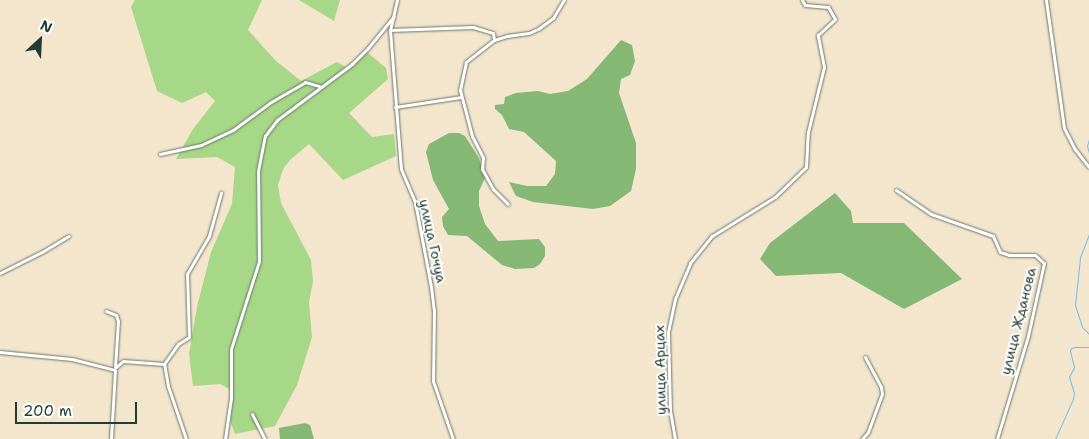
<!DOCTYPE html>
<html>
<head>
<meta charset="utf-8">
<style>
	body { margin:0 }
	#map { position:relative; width:1089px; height:439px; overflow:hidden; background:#f4e5cd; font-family:"Shantell Sans",sans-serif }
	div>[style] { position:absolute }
	.green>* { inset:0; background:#a6d887 }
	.forest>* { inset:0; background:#84b874 }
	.stream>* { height:1px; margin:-0.5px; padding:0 0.5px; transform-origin:0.5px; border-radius:0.5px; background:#6fbfea }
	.roads { filter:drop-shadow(0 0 1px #6a786a) drop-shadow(0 0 1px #6a786a) }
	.street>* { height:3px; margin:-1.5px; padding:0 1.5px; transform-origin:1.5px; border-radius:1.5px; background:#fff }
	span { translate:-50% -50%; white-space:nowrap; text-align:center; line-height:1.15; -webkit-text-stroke:4px #fff; paint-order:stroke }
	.street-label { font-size:14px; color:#1f3d34 }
	.north { position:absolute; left:15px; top:15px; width:50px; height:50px; -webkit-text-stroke:4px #fff; paint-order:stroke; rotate:25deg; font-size:14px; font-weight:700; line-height:20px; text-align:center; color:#1f3d34 }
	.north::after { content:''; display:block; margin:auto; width:18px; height:22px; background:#1f3d34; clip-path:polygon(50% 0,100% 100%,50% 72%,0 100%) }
	.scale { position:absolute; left:15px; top:402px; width:122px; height:22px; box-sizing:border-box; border:2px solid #1f3d34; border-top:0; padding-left:6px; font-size:15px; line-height:18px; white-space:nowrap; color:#1f3d34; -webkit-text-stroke:4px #fff; paint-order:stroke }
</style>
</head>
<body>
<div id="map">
	<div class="green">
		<i style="clip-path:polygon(135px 0,262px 0,248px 30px,276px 61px,301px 81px,337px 62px,349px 69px,367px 52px,386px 68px,388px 79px,349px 113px,372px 137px,394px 134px,396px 156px,343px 180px,309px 144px,290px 160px,283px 169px,278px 185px,281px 203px,311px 260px,313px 281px,309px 302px,312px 337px,297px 385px,275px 426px,235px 434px,230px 421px,233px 391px,220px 384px,193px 386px,189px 354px,197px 307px,211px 252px,232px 204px,235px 167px,217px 157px,176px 159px,193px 129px,215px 101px,206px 92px,182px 103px,157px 91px,131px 7px)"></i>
		<i style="clip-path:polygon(299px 0,340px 0,334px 21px)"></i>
	</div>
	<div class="forest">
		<i style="clip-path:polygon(621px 40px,632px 45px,635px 61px,630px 75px,621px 79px,619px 93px,636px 143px,636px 169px,631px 191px,610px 206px,593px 209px,533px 202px,516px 196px,509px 182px,527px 186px,546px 186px,555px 174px,556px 161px,524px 132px,509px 129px,502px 115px,495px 109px,495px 105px,504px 104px,505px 97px,516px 93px,538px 91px,550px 94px,568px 91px,587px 79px)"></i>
		<i style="clip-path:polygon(449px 133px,459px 133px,465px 136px,479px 158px,485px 178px,479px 191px,479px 206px,485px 224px,498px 241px,539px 239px,545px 247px,545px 256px,540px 264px,534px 268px,515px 269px,502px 265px,467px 236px,448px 235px,443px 226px,442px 217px,449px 209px,433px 180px,426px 152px,429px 144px)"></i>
		<i style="clip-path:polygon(835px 193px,851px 211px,853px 223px,904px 223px,962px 279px,904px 309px,841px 273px,776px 276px,760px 259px,770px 243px)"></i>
		<i style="clip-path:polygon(305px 423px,310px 425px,314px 439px,280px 439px,279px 428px)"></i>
	</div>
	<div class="stream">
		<i style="left:1089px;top:139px;width:7px;rotate:106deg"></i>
		<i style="left:1087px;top:146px;width:7px;rotate:74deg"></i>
		<i style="left:1089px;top:234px;width:26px;rotate:111deg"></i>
		<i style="left:1080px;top:258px;width:47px;rotate:96.1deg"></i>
		<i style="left:1075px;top:305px;width:23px;rotate:72deg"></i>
		<i style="left:1082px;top:327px;width:10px;rotate:45deg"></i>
		<i style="left:1055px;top:439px;width:44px;rotate:-65.8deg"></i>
		<i style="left:1073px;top:399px;width:6px;rotate:-81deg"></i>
		<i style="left:1074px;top:393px;width:17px;rotate:-107deg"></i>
		<i style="left:1069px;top:377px;width:11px;rotate:-63deg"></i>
		<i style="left:1074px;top:367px;width:16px;rotate:-104deg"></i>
		<i style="left:1070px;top:351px;width:3px;rotate:-72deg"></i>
		<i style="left:1071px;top:348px;width:4px;rotate:-14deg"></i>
		<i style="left:1075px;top:347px;width:14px"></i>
	</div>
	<div class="roads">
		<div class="street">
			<i style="left:397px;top:0;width:31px;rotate:103deg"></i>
			<i style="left:390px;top:30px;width:139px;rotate:85.5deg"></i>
			<i style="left:401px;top:169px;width:36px;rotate:67deg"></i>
			<i style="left:415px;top:202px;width:86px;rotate:79.3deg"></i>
			<i style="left:431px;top:287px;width:23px;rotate:83deg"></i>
			<i style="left:434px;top:310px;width:71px;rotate:90.8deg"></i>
			<i style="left:433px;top:381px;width:61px;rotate:71deg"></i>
			<i style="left:1046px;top:0;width:129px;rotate:82deg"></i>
			<i style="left:1064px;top:128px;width:22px;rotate:63deg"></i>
			<i style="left:1074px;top:148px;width:24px;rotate:52deg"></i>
			<i style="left:390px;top:30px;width:83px;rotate:-2.1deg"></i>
			<i style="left:473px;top:27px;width:21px;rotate:17deg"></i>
			<i style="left:493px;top:33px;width:7px;rotate:82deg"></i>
			<i style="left:494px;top:40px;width:36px;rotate:142deg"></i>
			<i style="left:466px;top:62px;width:29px;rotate:102deg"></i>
			<i style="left:460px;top:90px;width:48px;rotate:75.4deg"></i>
			<i style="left:472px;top:136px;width:25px;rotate:63deg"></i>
			<i style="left:483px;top:158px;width:11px;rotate:95deg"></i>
			<i style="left:482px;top:169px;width:23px;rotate:61deg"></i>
			<i style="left:493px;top:189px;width:21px;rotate:45deg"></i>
			<i style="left:494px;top:40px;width:14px;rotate:-17deg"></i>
			<i style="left:507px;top:36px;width:22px;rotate:-8deg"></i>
			<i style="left:529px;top:33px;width:10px;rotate:-24deg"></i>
			<i style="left:538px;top:29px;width:19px;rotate:-36deg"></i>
			<i style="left:553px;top:18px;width:21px;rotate:-59deg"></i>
			<i style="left:395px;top:107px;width:67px;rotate:-8.6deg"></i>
			<i style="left:160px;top:154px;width:42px;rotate:-12.4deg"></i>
			<i style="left:201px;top:145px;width:35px;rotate:-25deg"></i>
			<i style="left:233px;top:130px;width:47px;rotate:-36.4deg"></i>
			<i style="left:271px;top:102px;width:39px;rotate:-30deg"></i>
			<i style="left:305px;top:82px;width:15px;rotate:16deg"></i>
			<i style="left:896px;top:190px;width:42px;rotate:34.4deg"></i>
			<i style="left:931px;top:214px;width:66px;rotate:19.5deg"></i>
			<i style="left:993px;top:236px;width:17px;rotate:66deg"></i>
			<i style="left:1000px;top:252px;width:9px;rotate:18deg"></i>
			<i style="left:1009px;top:255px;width:26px"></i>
			<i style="left:1035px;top:255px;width:12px;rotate:42deg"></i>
			<i style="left:1044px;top:263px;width:75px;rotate:102.4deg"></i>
			<i style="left:1028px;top:336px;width:108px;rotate:106.8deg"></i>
			<i style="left:0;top:273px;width:47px;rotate:-26.6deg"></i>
			<i style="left:42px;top:252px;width:31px;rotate:-31deg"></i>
			<i style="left:106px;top:311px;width:11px;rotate:22deg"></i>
			<i style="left:116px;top:315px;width:6px;rotate:72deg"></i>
			<i style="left:118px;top:321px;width:46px;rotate:93.7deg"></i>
			<i style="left:0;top:352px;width:72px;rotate:5.6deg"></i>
			<i style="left:72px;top:359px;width:44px;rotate:14.3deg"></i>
			<i style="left:116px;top:367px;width:9px;rotate:-41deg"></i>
			<i style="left:123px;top:361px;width:41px;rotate:4.2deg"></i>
			<i style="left:252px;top:414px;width:28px;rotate:63deg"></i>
			<i style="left:111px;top:439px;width:69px;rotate:-86.7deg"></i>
			<i style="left:186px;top:439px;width:56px;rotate:-108.8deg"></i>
			<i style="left:168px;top:386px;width:22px;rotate:-100deg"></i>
			<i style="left:164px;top:364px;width:24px;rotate:-55deg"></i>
			<i style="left:178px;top:344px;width:13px;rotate:-32deg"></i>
			<i style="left:189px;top:337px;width:63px;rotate:-91.8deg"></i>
			<i style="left:187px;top:274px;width:44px;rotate:-59.9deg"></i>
			<i style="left:209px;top:236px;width:45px;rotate:-74.4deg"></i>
			<i style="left:225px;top:439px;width:41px;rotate:-81.7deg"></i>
			<i style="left:231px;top:398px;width:49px;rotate:-90deg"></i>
			<i style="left:231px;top:349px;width:92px;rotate:-72.3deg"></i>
			<i style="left:259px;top:261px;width:90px;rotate:-90.6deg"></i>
			<i style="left:258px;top:171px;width:36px;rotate:-79deg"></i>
			<i style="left:265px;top:136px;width:20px;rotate:-53deg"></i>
			<i style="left:277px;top:120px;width:94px;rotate:-36.7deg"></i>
			<i style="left:352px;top:64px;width:23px;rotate:-45deg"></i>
			<i style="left:368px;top:48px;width:41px;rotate:-50.9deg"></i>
			<i style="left:675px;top:439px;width:29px;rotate:-100deg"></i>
			<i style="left:670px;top:410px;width:78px;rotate:-91.5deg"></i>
			<i style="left:668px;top:332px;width:34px;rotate:-78deg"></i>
			<i style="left:675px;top:299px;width:39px;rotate:-67deg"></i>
			<i style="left:690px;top:263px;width:35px;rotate:-51deg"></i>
			<i style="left:712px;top:236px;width:74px;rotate:-31.8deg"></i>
			<i style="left:775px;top:197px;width:43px;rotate:-44.1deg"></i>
			<i style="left:806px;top:167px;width:35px;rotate:-87deg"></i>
			<i style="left:808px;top:132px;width:67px;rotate:-76.2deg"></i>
			<i style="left:824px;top:67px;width:33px;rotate:-101deg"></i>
			<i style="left:818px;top:35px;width:23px;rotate:-43deg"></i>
			<i style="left:835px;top:19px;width:14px;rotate:-120deg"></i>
			<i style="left:828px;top:7px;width:23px;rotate:-175deg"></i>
			<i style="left:805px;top:5px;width:6px;rotate:-121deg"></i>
			<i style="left:862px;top:439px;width:9px;rotate:-49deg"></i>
			<i style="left:868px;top:432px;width:40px;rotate:-69.8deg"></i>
			<i style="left:882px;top:394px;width:7px;rotate:-98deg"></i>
			<i style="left:881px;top:387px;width:34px;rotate:-118deg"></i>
		</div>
	</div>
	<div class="street-label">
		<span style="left:433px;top:241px;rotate:78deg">улица Гочуа</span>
		<span style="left:1018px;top:321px;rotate:-76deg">улица Жданова</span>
		<span style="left:660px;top:370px;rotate:-91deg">улица Арцах</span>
	</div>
	<div class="north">N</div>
	<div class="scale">200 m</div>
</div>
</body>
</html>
